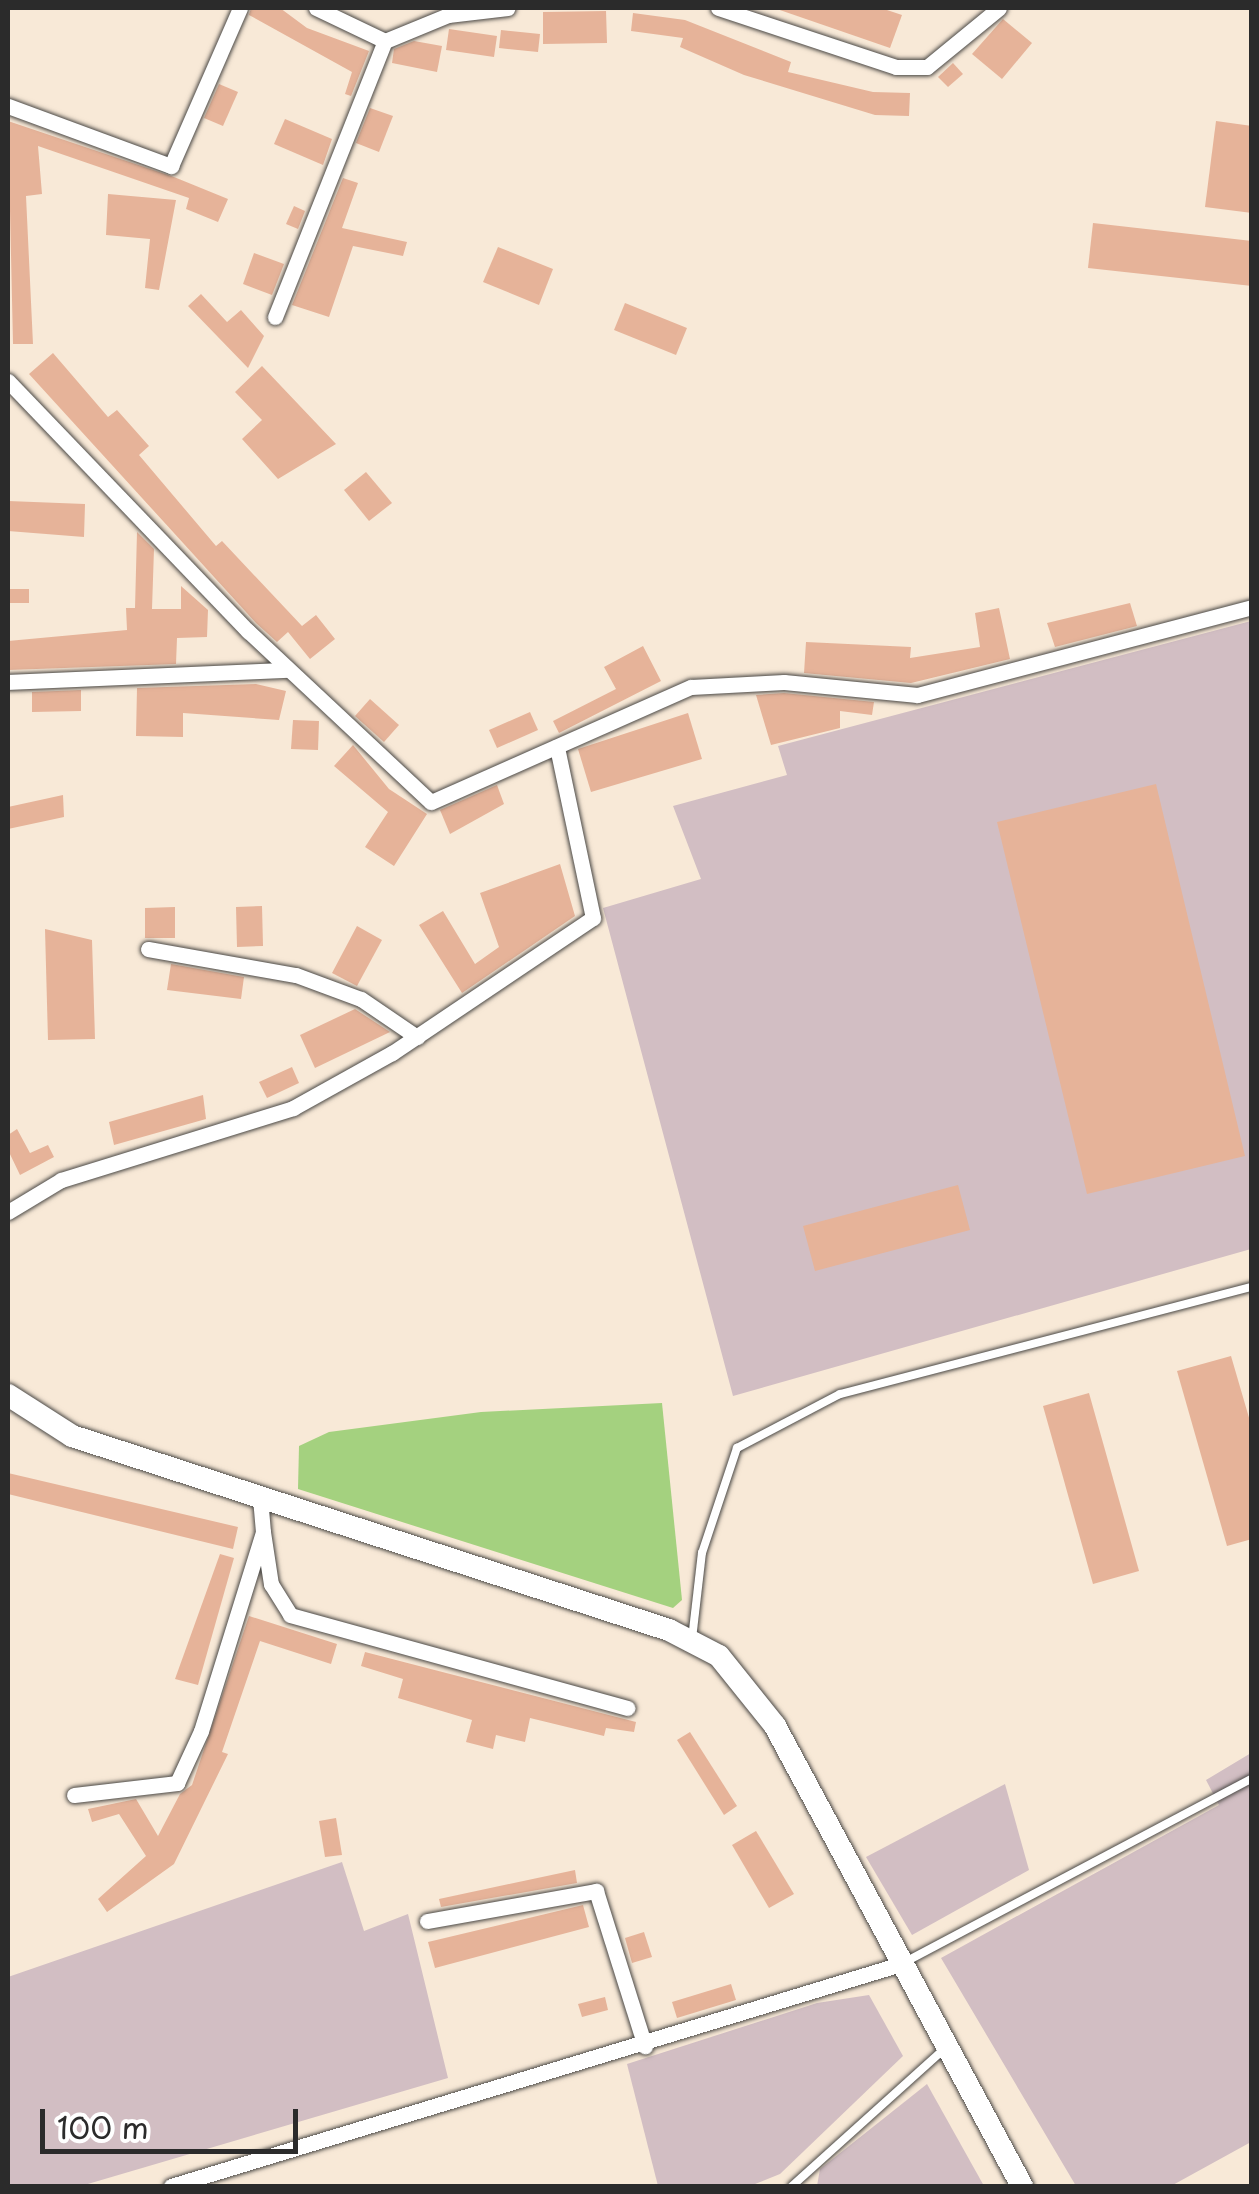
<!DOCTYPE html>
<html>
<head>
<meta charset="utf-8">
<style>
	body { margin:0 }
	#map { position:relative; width:1259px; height:2194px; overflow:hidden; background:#f8e9d7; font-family:"Playpen Sans",sans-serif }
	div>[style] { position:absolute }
	.industrial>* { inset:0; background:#d2bec3 }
	.green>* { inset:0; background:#a4d17f }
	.building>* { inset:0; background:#e6b399 }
	.roads { filter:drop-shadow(0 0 2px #4a4845) drop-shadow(0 0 2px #4a4845) }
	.service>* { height:8px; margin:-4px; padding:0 4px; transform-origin:4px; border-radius:4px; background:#fff }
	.minor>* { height:15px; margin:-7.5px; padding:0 7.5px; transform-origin:7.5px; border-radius:7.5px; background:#fff }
	.secondary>* { height:22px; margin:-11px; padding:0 11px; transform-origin:11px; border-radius:11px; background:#fff }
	span { translate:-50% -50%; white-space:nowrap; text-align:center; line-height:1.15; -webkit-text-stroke:10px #fff; paint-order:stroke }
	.frame { position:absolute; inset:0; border:10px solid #2b2b2b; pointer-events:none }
	.scale { position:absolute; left:40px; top:2109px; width:258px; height:45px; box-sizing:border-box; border:5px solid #2b2b2b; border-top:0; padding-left:12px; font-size:30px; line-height:35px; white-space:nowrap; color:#2b2b2b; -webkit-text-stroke:8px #fff; paint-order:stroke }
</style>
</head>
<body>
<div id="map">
	<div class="industrial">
		<i style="clip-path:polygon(1251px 621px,1251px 1249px,733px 1396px,603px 908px,701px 879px,673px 806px,787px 775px,778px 746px)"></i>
		<i style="clip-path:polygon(1251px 1753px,1251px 2142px,1171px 2186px,1076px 2186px,941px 1958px,1219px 1805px,1206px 1780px)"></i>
		<i style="clip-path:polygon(1005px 1784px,1029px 1870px,912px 1935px,866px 1857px)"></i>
		<i style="clip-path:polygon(342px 1862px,364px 1931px,408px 1914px,448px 2078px,81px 2186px,8px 2186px,8px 1977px)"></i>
		<i style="clip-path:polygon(869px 1995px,903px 2056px,780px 2174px,750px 2186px,658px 2186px,627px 2064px,817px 2003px)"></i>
		<i style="clip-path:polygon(927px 2084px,984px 2186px,817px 2186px,820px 2169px)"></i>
	</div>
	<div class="green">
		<i style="clip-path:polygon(662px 1403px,682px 1600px,673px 1608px,298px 1489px,299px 1446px,329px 1432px,481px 1412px)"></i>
	</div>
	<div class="building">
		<i style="clip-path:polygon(251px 8px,280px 8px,307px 28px,369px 51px,351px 96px,345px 94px,352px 72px,249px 15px)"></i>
		<i style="clip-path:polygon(774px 8px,881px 8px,902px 15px,890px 48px)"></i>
		<i style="clip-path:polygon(606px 11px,607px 43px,543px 44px,543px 12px)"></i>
		<i style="clip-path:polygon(633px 13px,685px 20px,791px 62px,788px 72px,873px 92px,910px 93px,909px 116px,875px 115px,744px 75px,680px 47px,683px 38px,631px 31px)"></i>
		<i style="clip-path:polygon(1003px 19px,1032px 43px,1002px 79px,972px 54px)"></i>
		<i style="clip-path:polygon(449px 29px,497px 36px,494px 57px,446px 50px)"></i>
		<i style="clip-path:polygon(501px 30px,540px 34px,538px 52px,499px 48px)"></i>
		<i style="clip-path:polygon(414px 41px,442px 46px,437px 72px,392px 63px,394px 49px)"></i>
		<i style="clip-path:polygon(953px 63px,963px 74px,948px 87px,938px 77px)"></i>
		<i style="clip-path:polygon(219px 84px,238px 92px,223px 126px,204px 118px)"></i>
		<i style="clip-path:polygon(370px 108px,393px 116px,379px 152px,356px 143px)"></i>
		<i style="clip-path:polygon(285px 119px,332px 139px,323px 165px,274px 144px)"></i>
		<i style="clip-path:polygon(8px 121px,174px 177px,228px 199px,218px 222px,186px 209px,189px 198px,38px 146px,42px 194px,26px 196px,33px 344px,13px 344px)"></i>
		<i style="clip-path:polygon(1216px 121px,1252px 126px,1252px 213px,1205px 207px)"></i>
		<i style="clip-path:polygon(343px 178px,358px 183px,342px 228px,407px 242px,403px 256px,353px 246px,329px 317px,292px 305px)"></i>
		<i style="clip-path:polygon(108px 194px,176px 200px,159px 290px,145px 288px,150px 239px,106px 235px)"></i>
		<i style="clip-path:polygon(294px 206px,305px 211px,298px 229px,286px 224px)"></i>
		<i style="clip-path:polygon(1093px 223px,1252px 241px,1252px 286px,1088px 268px)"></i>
		<i style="clip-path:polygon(498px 247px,553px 269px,539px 305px,483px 282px)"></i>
		<i style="clip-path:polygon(254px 253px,284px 264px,272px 295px,243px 284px)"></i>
		<i style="clip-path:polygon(201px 294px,227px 322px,241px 310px,264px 336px,248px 368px,188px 306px)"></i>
		<i style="clip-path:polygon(625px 303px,687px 328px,676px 355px,614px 330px)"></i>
		<i style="clip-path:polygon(53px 353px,108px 417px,117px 410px,149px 446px,139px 455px,216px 546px,222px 541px,302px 626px,316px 615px,335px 639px,310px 659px,288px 632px,277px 642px,256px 623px,29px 374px)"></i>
		<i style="clip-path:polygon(262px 366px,336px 444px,278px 479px,242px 439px,262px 420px,235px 392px)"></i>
		<i style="clip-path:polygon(366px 472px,392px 503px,369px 521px,344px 490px)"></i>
		<i style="clip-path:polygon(8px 501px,85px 504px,84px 537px,8px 531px)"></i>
		<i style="clip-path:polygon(137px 532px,154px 549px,152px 609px,181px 609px,181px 586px,208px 610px,207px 637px,177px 638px,176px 664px,8px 670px,8px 641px,127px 630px,126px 608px,135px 608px)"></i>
		<i style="clip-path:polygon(8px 589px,29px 589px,29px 603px,8px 603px)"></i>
		<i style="clip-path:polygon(1130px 603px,1137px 626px,1055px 647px,1047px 623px)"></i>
		<i style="clip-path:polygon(999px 608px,1010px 659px,911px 683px,804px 673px,806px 642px,911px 647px,910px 658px,980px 647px,975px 613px)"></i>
		<i style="clip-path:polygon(643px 646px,661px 681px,559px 733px,553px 721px,616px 689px,604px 667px)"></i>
		<i style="clip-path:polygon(256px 684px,286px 691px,279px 720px,183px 713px,183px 737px,136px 736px,137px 688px)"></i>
		<i style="clip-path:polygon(81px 690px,81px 711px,32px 712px,32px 692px)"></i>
		<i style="clip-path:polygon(784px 693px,874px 702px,872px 715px,840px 711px,840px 728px,771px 745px,756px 695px)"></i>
		<i style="clip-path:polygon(370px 699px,399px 725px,384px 742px,355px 716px)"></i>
		<i style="clip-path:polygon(530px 712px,538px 730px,497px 748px,489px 730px)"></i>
		<i style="clip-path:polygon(688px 713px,702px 759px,591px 792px,578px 749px)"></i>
		<i style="clip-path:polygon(293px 720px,319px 721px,318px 750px,291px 749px)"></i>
		<i style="clip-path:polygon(353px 745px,389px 789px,427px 814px,394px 866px,365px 847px,388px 812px,334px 766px)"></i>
		<i style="clip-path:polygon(1156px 784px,1245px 1156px,1087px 1194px,997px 822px)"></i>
		<i style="clip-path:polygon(497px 785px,504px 804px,450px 834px,440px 810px)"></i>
		<i style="clip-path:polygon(63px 795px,64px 817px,8px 829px,8px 807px)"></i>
		<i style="clip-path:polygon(560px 864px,575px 916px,462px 993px,419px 925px,443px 911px,475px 964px,499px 947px,480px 893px)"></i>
		<i style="clip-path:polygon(262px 906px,263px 946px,237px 947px,236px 907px)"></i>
		<i style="clip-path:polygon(175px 907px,175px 938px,145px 938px,145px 908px)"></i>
		<i style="clip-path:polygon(357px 926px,382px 940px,357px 986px,332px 973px)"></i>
		<i style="clip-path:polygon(45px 929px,92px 940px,95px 1039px,48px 1040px)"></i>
		<i style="clip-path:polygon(171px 964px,244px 977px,241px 999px,167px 990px)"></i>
		<i style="clip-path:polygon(355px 1009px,390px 1032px,315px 1068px,300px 1035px)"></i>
		<i style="clip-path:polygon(292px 1067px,299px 1083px,267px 1098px,259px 1082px)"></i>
		<i style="clip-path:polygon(203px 1095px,206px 1119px,114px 1145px,109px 1122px)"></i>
		<i style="clip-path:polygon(17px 1129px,30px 1153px,48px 1145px,54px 1157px,20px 1175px,8px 1150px,8px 1135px)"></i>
		<i style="clip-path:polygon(958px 1185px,970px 1230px,815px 1271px,803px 1226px)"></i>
		<i style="clip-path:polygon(1231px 1356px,1252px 1428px,1252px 1539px,1227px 1546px,1177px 1371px)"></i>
		<i style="clip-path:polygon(1089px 1393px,1139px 1571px,1093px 1584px,1043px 1406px)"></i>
		<i style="clip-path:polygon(8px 1473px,238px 1527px,233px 1549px,8px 1494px)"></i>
		<i style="clip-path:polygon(220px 1554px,234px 1558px,198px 1685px,175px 1679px)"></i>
		<i style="clip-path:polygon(249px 1616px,337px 1644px,331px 1664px,260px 1641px,222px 1752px,228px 1754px,174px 1864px,107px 1912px,98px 1899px,146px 1856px,119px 1814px,92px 1822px,88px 1809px,136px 1799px,158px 1836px,180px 1794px,192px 1785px)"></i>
		<i style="clip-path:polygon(365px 1652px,636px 1722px,634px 1732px,606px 1728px,604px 1736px,530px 1718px,525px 1742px,496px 1735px,493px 1749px,466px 1742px,472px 1720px,398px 1698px,403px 1679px,361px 1666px)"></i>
		<i style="clip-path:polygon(690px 1732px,737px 1806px,724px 1815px,677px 1740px)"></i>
		<i style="clip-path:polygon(336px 1818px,342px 1855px,325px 1857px,319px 1821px)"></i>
		<i style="clip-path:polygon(756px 1831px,794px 1894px,769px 1908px,732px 1845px)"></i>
		<i style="clip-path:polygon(575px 1870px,577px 1883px,441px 1907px,439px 1899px)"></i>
		<i style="clip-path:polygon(583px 1905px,589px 1927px,435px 1968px,428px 1942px)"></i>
		<i style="clip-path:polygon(644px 1932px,652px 1957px,632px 1963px,625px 1938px)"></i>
		<i style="clip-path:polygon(731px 1984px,736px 2000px,677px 2018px,672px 2002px)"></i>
		<i style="clip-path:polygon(605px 1997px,608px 2010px,582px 2017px,578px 2004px)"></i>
	</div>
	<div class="roads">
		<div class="service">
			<i style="left:692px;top:1639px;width:87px;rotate:-83.4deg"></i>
			<i style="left:702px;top:1553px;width:111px;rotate:-71.6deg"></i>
			<i style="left:737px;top:1448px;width:116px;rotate:-27.7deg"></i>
			<i style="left:840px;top:1394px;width:426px;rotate:-14.6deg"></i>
			<i style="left:907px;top:1961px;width:391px;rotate:-27.9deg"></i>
			<i style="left:792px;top:2186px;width:206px;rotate:-42deg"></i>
		</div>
		<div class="minor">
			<i style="left:316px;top:8px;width:76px;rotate:25.6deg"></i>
			<i style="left:385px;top:41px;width:68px;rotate:-22.4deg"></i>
			<i style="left:448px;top:15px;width:60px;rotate:-6.7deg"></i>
			<i style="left:718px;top:8px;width:188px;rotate:18.3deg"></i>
			<i style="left:896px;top:67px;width:31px"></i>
			<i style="left:927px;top:67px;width:93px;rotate:-39.3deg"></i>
			<i style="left:8px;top:106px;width:174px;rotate:20.2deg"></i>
			<i style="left:171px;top:166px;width:172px;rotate:-66.4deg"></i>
			<i style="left:275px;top:317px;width:297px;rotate:-68.3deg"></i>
			<i style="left:8px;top:381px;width:347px;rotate:46.2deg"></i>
			<i style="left:248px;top:631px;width:250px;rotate:43.1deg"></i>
			<i style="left:431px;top:802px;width:284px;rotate:-23.9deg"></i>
			<i style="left:691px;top:687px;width:93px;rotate:-3.1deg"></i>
			<i style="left:784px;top:682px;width:134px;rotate:5.6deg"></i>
			<i style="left:917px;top:695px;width:346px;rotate:-14.7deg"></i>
			<i style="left:8px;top:682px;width:279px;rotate:-2.5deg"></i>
			<i style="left:148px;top:949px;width:150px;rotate:10deg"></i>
			<i style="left:296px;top:975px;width:69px;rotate:20.3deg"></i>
			<i style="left:361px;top:999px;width:68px;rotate:34.2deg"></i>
			<i style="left:8px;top:1212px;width:62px;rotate:-31.1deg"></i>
			<i style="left:61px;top:1180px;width:243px;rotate:-17.2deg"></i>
			<i style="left:293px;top:1108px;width:113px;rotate:-29.1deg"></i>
			<i style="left:392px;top:1053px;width:242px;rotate:-33.9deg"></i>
			<i style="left:593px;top:918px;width:175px;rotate:-101.9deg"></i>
			<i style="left:263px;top:1532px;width:53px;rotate:81.3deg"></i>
			<i style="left:271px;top:1584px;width:36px;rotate:58deg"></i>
			<i style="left:290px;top:1615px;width:350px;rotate:15.4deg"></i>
			<i style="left:74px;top:1795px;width:104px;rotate:-6.6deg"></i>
			<i style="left:177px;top:1783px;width:57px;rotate:-65.2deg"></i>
			<i style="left:201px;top:1731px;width:208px;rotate:-72.7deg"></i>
			<i style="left:263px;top:1532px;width:35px;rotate:-95deg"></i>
			<i style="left:427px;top:1921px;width:172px;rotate:-10.1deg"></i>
			<i style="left:596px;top:1891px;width:163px;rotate:72.5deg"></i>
			<i style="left:171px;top:2186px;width:763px;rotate:-16.92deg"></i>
		</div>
		<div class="secondary">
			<i style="left:8px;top:1395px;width:76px;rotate:32.6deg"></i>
			<i style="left:72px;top:1436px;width:628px;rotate:18deg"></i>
			<i style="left:669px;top:1630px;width:56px;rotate:27.5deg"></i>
			<i style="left:719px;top:1656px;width:90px;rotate:51.3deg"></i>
			<i style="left:775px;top:1726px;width:522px;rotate:61.77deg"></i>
		</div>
	</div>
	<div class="frame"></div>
	<div class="scale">100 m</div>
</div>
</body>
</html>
